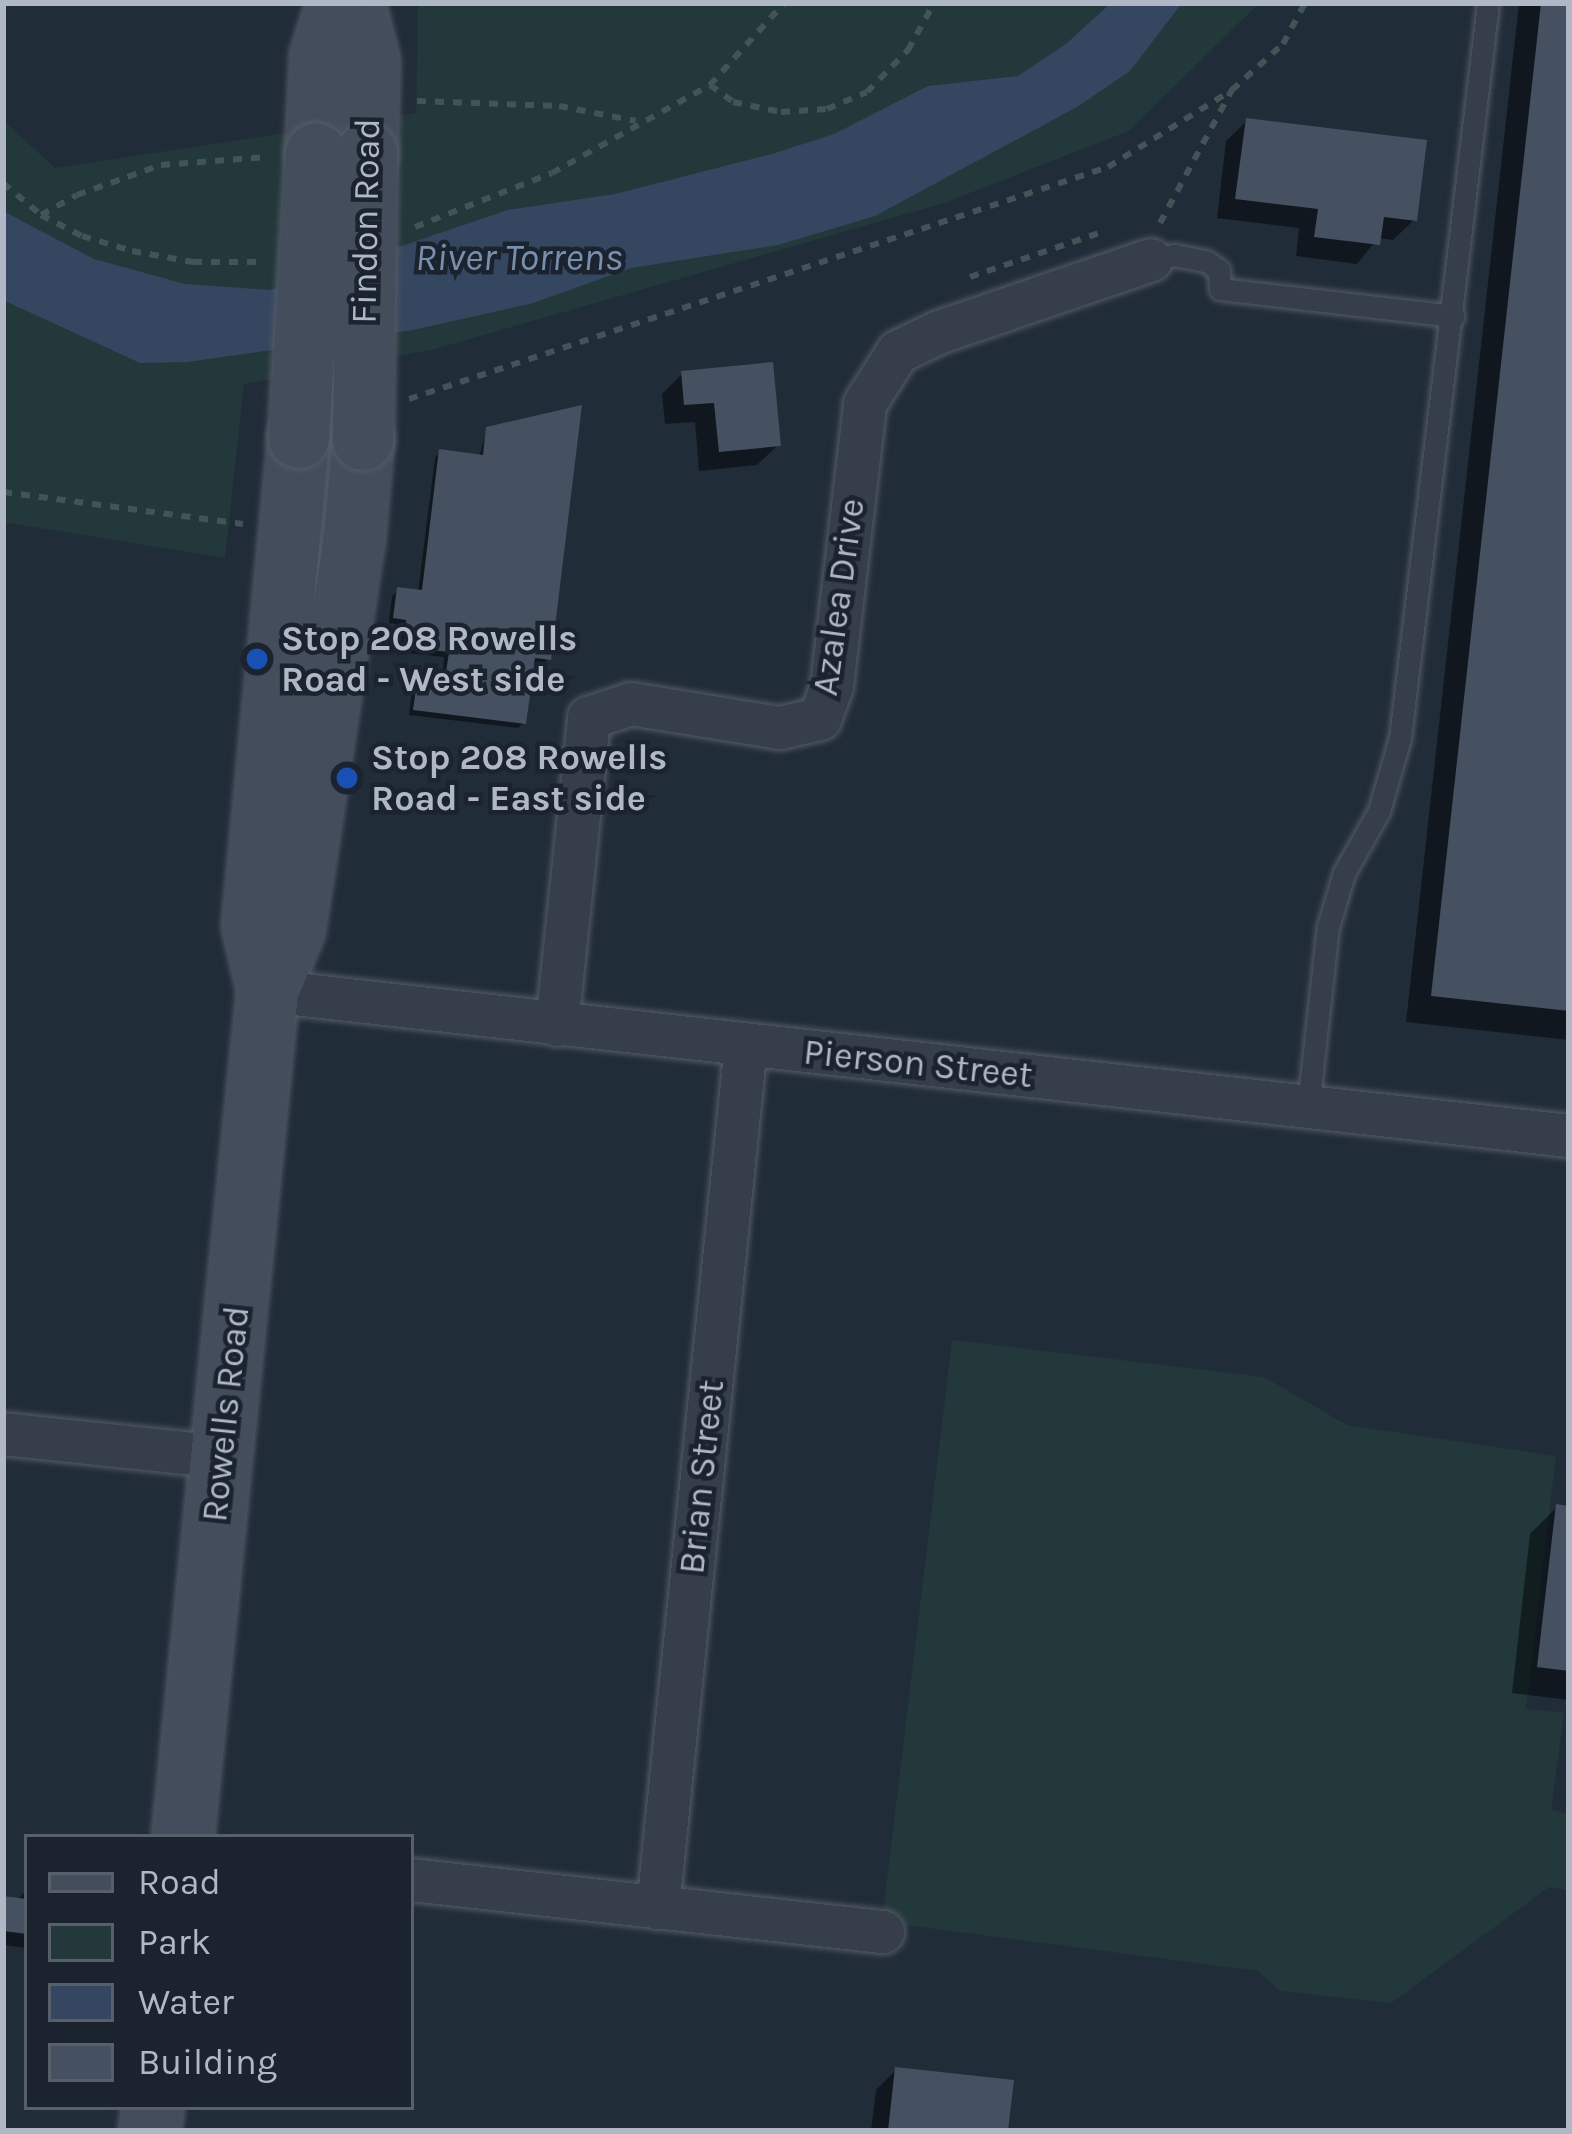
<!DOCTYPE html>
<html>
<head>
<meta charset="utf-8">
<style>
	body { margin:0 }
	#map { position:relative; width:1572px; height:2134px; overflow:hidden; background:#212c39; font-family:Karla,sans-serif }
	div>[style] { position:absolute }
	.green>* { inset:0; background:#23383a }
	.water>* { inset:0; background:#354760 }
	.shadow>* { inset:0; background:#0007 }
	.building>* { inset:0; background:#455160 }
	.path>* { height:6px; margin-top:-3px; transform-origin:0; background:repeating-linear-gradient(90deg,#415557 0 9px,transparent 0 18px) }
	.roads { filter:drop-shadow(0 0 3px #535b67) drop-shadow(0 0 3px #535b67) }
	.service>* { height:21px; margin:-10.5px; padding:0 10.5px; transform-origin:10.5px; border-radius:10.5px; background:#353e49 }
	.minor>* { height:42px; margin:-21px; padding:0 21px; transform-origin:21px; border-radius:21px; background:#353e49 }
	.secondary>* { height:60px; margin:-30px; padding:0 30px; transform-origin:30px; border-radius:30px; background:#434d5c }
	.bridges { filter:drop-shadow(0 0 3px #535b67) drop-shadow(0 0 3px #535b67) }
	.secondary-bridge>* { height:60px; margin:-30px; padding:0 30px; transform-origin:30px; border-radius:30px; background:#434d5c }
	.dots>* { width:33px; height:33px; translate:-50% -50%; box-sizing:border-box; border:6px solid #1a232e; border-radius:50% }
	span { translate:-50% -50%; white-space:nowrap; text-align:center; line-height:1.15; -webkit-text-stroke:9px #1a232e; paint-order:stroke }
	.street-label { font-size:36px; color:#b0b8c5 }
	.poi-label { font-size:36px; color:#b0b8c5; font-weight:700 }
	.left { translate:0 -50%; text-align:left }
	.water-label { font-size:39px; color:#788fad; font-style:italic }
	.frame { position:absolute; inset:0; border:6px solid #b0b8c5; pointer-events:none }
	.legend { position:absolute; left:24px; top:1834px; width:390px; height:276px; box-sizing:border-box; background:#1a232e; border:3px solid #565f6a; margin:0; padding:15px 21px; list-style:none; font-size:36px; color:#b0b8c5 }
	.legend li { display:flex; align-items:center; gap:24px; height:60px }
	.legend b { width:60px; border:3px solid #565f6a }
</style>
</head>
<body>
<div id="map">
	<div class="green">
		<i style="clip-path:polygon(418px 3px,1259px 3px,1129px 131px,944px 203px,435px 349px,244px 384px,225px 558px,3px 522px,3px 120px,55px 168px,416px 113px)"></i>
		<i style="clip-path:polygon(952px 1340px,1264px 1377px,1347px 1425px,1556px 1456px,1526px 1709px,1564px 1713px,1551px 1810px,1569px 1814px,1569px 1891px,1549px 1887px,1391px 2003px,1280px 1991px,1258px 1971px,882px 1922px)"></i>
	</div>
	<div class="water">
		<i style="clip-path:polygon(1111px 3px,1182px 3px,1130px 71px,1077px 107px,875px 216px,778px 245px,631px 268px,533px 303px,413px 330px,187px 362px,140px 363px,3px 300px,3px 211px,94px 259px,185px 284px,271px 290px,508px 210px,615px 194px,772px 154px,834px 134px,928px 86px,1018px 76px,1066px 44px)"></i>
	</div>
	<div class="shadow">
		<i style="clip-path:polygon(1519px 3px,1569px 3px,1569px 1040px,1406px 1022px)"></i>
		<i style="clip-path:polygon(1247px 121px,1414px 220px,1393px 240px,1378px 238px,1357px 264px,1296px 256px,1299px 228px,1217px 218px,1226px 141px)"></i>
		<i style="clip-path:polygon(682px 374px,778px 445px,757px 465px,699px 471px,695px 422px,665px 424px,662px 394px)"></i>
		<i style="clip-path:polygon(487px 430px,548px 659px,543px 664px,531px 663px,524px 722px,518px 728px,409px 715px,413px 684px,419px 679px,442px 682px,444px 657px,399px 652px,402px 625px,389px 623px,392px 596px,398px 590px,418px 592px,435px 458px,440px 452px,479px 457px)"></i>
		<i style="clip-path:polygon(1557px 1507px,1569px 1509px,1569px 1700px,1512px 1693px,1530px 1534px)"></i>
		<i style="clip-path:polygon(27px 1890px,27px 1948px,3px 1945px,3px 1899px,16px 1901px)"></i>
		<i style="clip-path:polygon(896px 2070px,1005px 2131px,871px 2131px,876px 2090px)"></i>
	</div>
	<div class="building">
		<i style="clip-path:polygon(1541px 3px,1569px 3px,1569px 1011px,1431px 996px)"></i>
		<i style="clip-path:polygon(1246px 118px,1427px 140px,1417px 221px,1384px 217px,1380px 245px,1314px 237px,1318px 209px,1235px 199px)"></i>
		<i style="clip-path:polygon(773px 362px,781px 446px,719px 452px,714px 403px,684px 405px,681px 371px)"></i>
		<i style="clip-path:polygon(582px 405px,551px 660px,535px 658px,526px 724px,413px 710px,418px 675px,445px 679px,449px 652px,403px 647px,406px 620px,393px 618px,397px 587px,422px 590px,439px 449px,483px 455px,486px 427px)"></i>
		<i style="clip-path:polygon(1556px 1504px,1569px 1506px,1569px 1671px,1537px 1667px)"></i>
		<i style="clip-path:polygon(3px 1896px,27px 1899px,27px 1934px,3px 1931px)"></i>
		<i style="clip-path:polygon(895px 2067px,1014px 2080px,1008px 2131px,888px 2131px)"></i>
	</div>
	<div class="path">
		<i style="left:710px;top:85px;width:29px;rotate:36deg"></i>
		<i style="left:733px;top:102px;width:49px;rotate:11.8deg"></i>
		<i style="left:781px;top:112px;width:46px;rotate:-3.7deg"></i>
		<i style="left:827px;top:109px;width:43px;rotate:-23deg"></i>
		<i style="left:867px;top:92px;width:59px;rotate:-45.7deg"></i>
		<i style="left:908px;top:50px;width:54px;rotate:-61deg"></i>
		<i style="left:417px;top:101px;width:142px;rotate:2deg"></i>
		<i style="left:559px;top:106px;width:78px;rotate:11deg"></i>
		<i style="left:3px;top:183px;width:50px;rotate:40.1deg"></i>
		<i style="left:41px;top:215px;width:46px;rotate:27.1deg"></i>
		<i style="left:82px;top:236px;width:52px;rotate:16.7deg"></i>
		<i style="left:132px;top:251px;width:62px;rotate:10.2deg"></i>
		<i style="left:193px;top:262px;width:68px"></i>
		<i style="left:41px;top:215px;width:41px;rotate:-29.1deg"></i>
		<i style="left:77px;top:195px;width:89px;rotate:-19.7deg"></i>
		<i style="left:161px;top:165px;width:107px;rotate:-4.3deg"></i>
		<i style="left:1160px;top:223px;width:151px;rotate:-61.6deg"></i>
		<i style="left:1232px;top:90px;width:69px;rotate:-42deg"></i>
		<i style="left:1283px;top:44px;width:47px;rotate:-61.8deg"></i>
		<i style="left:415px;top:227px;width:147px;rotate:-21.5deg"></i>
		<i style="left:552px;top:173px;width:181px;rotate:-29.1deg"></i>
		<i style="left:710px;top:85px;width:110px;rotate:-47.9deg"></i>
		<i style="left:970px;top:277px;width:136px;rotate:-18.8deg"></i>
		<i style="left:409px;top:399px;width:736px;rotate:-18.36deg"></i>
		<i style="left:1108px;top:167px;width:146px;rotate:-31.8deg"></i>
		<i style="left:3px;top:492px;width:242px;rotate:7.6deg"></i>
	</div>
	<div class="roads">
		<div class="service">
			<i style="left:1151px;top:260px;width:24px;rotate:-12deg"></i>
			<i style="left:1174px;top:255px;width:33px;rotate:11deg"></i>
			<i style="left:1206px;top:261px;width:16px;rotate:35deg"></i>
			<i style="left:1219px;top:270px;width:19px;rotate:87deg"></i>
			<i style="left:1220px;top:289px;width:235px;rotate:6.6deg"></i>
			<i style="left:1308px;top:1107px;width:181px;rotate:-83.7deg"></i>
			<i style="left:1328px;top:927px;width:56px;rotate:-73.5deg"></i>
			<i style="left:1344px;top:873px;width:71px;rotate:-60.6deg"></i>
			<i style="left:1379px;top:811px;width:76px;rotate:-74deg"></i>
			<i style="left:1400px;top:738px;width:740px;rotate:-83.17deg"></i>
		</div>
		<div class="minor">
			<i style="left:268px;top:991px;width:1309px;rotate:6.36deg"></i>
			<i style="left:557px;top:1025px;width:309px;rotate:-84deg"></i>
			<i style="left:589px;top:718px;width:44px;rotate:-18.4deg"></i>
			<i style="left:631px;top:704px;width:151px;rotate:9.2deg"></i>
			<i style="left:780px;top:728px;width:41px;rotate:-12.7deg"></i>
			<i style="left:820px;top:719px;width:35px;rotate:-70deg"></i>
			<i style="left:832px;top:686px;width:284px;rotate:-83.3deg"></i>
			<i style="left:865px;top:404px;width:62px;rotate:-57.6deg"></i>
			<i style="left:898px;top:352px;width:47px;rotate:-25.5deg"></i>
			<i style="left:940px;top:332px;width:223px;rotate:-18.8deg"></i>
			<i style="left:3px;top:1434px;width:220px;rotate:6deg"></i>
			<i style="left:411px;top:1880px;width:475px;rotate:6.3deg"></i>
			<i style="left:658px;top:1908px;width:867px;rotate:-84.18deg"></i>
		</div>
		<div class="secondary">
			<i style="left:354px;top:3px;width:61px;rotate:75.7deg"></i>
			<i style="left:369px;top:62px;width:91px;rotate:91.3deg"></i>
			<i style="left:316px;top:154px;width:98px;rotate:-87.1deg"></i>
			<i style="left:321px;top:56px;width:56px;rotate:-72.2deg"></i>
			<i style="left:267px;top:985px;width:61px;rotate:-103.3deg"></i>
			<i style="left:253px;top:926px;width:490px;rotate:-84.6deg"></i>
			<i style="left:183px;top:1837px;width:850px;rotate:-84.26deg"></i>
			<i style="left:268px;top:991px;width:66px;rotate:-66.9deg"></i>
			<i style="left:294px;top:930px;width:395px;rotate:-81.3deg"></i>
			<i style="left:354px;top:540px;width:100px;rotate:-84.9deg"></i>
			<i style="left:150px;top:2131px;width:24px;rotate:-83deg"></i>
		</div>
	</div>
	<div class="bridges">
		<div class="secondary-bridge">
			<i style="left:299px;top:438px;width:285px;rotate:-86.6deg"></i>
			<i style="left:363px;top:440px;width:287px;rotate:-89.2deg"></i>
		</div>
	</div>
	<div class="dots">
		<i style="left:257px;top:659px;background:#1a4fb4"></i>
		<i style="left:347px;top:778px;background:#1a4fb4"></i>
	</div>
	<div class="street-label">
		<span style="left:366px;top:221px;rotate:-89deg">Findon Road</span>
		<span style="left:839px;top:597px;rotate:-82deg">Azalea Drive</span>
		<span style="left:918px;top:1064px;rotate:6deg">Pierson Street</span>
		<span style="left:226px;top:1414px;rotate:-84deg">Rowells Road</span>
		<span style="left:702px;top:1477px;rotate:-84deg">Brian Street</span>
	</div>
	<div class="poi-label">
		<span class="left" style="left:281px;top:659px">Stop 208 Rowells<br>Road - West side</span>
		<span class="left" style="left:371px;top:778px">Stop 208 Rowells<br>Road - East side</span>
	</div>
	<div class="water-label">
		<span style="left:519px;top:257px">River Torrens</span>
	</div>
	<div class="frame"></div>
	<ul class="legend">
	<li><b style="height:15px;background:#434d5c"></b>Road</li>
	<li><b style="height:33px;background:#23383a"></b>Park</li>
	<li><b style="height:33px;background:#354760"></b>Water</li>
	<li><b style="height:33px;background:#455160"></b>Building</li>
	</ul>
</div>
</body>
</html>
